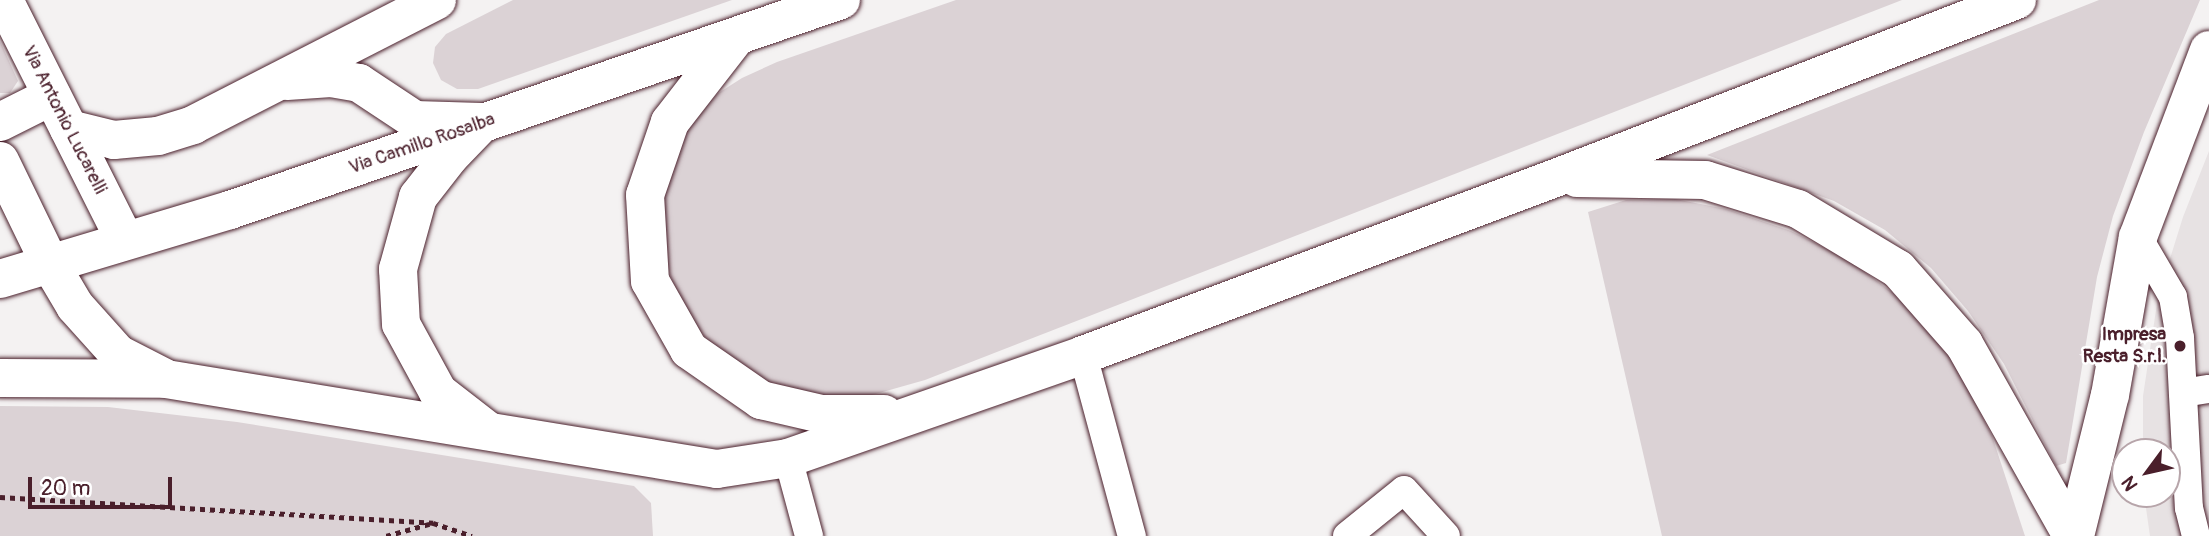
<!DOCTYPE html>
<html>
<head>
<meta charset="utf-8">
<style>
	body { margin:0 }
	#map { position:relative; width:2209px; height:536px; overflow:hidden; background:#f4f2f2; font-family:Pangolin,sans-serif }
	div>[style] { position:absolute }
	.built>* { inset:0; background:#e7e2e3 }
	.green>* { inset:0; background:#dbd2d5 }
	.path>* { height:4.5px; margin-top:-2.25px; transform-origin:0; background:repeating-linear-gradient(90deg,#4a1f2b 0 5px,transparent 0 10px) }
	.roads { filter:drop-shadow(0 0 2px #4a1f2b) drop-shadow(0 0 2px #4a1f2b) }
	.service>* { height:28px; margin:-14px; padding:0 14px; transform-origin:14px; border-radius:14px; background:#fff }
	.minor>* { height:38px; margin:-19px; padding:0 19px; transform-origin:19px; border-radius:19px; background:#fff }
	.tertiary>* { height:38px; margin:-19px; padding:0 19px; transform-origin:19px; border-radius:19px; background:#fff }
	.trunk>* { height:38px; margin:-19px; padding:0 19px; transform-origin:19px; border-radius:19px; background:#fff }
	.dots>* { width:19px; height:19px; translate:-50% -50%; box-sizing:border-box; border:4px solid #fff; border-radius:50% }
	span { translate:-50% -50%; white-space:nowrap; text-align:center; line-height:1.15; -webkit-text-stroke:5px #fff; paint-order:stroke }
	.street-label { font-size:19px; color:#4a1f2b }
	.poi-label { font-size:19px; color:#4a1f2b; font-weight:700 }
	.right { translate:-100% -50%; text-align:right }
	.north { position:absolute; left:2111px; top:438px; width:70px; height:70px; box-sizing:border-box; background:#fff; border:2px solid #b7a5aa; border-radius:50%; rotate:237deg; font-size:19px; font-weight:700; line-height:28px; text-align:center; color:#4a1f2b }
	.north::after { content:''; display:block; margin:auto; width:24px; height:32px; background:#4a1f2b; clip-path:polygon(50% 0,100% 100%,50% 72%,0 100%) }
	.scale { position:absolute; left:28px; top:477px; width:144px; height:32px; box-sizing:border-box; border:4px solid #4a1f2b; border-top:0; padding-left:9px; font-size:21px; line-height:24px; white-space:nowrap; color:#4a1f2b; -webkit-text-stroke:5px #fff; paint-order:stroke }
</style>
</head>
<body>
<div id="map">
	<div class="built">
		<i style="clip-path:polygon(2209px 151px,2209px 536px,2150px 536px,2144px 494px,2167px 494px,2167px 452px,2143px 452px,2143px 396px,2158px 297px,2183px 217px)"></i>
	</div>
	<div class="green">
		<i style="clip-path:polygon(513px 0,732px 0,478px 89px,457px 89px,441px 80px,433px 63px,435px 47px,446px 34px)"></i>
		<i style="clip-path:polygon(956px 0,1902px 0,925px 380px,872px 395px,827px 398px,752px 378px,721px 355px,691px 321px,676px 292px,665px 259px,662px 202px,683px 139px,698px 114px,717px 94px,742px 78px,777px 62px)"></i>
		<i style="clip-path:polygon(2099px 0,2200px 0,2144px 132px,2113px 216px,2097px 277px,2066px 463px,2056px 466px,2004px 364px,1968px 311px,1931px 268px,1885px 230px,1834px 201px,1707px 155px)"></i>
		<i style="clip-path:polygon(0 41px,18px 81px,10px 93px,0 93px)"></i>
		<i style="clip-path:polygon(1675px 199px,1726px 209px,1791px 231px,1849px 260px,1902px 300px,1952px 357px,1992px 436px,2025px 536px,1662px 536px,1588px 212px,1626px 200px)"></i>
		<i style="clip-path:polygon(0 406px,108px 407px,237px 422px,634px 486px,651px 503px,653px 536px,0 536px)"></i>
	</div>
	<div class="path">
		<i style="left:0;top:497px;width:434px;rotate:3.4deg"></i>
		<i style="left:433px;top:523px;width:41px;rotate:18.4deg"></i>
		<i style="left:386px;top:536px;width:45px;rotate:-15.6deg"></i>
	</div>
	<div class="roads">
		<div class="service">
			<i style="left:2138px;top:237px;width:69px;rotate:59.7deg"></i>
			<i style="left:2173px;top:297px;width:42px;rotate:80.3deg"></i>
			<i style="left:2180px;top:338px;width:170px;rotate:87deg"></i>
			<i style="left:2189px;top:508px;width:29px;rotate:76deg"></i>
			<i style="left:1083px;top:355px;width:188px;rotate:74.9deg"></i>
			<i style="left:2183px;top:393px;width:26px;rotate:-9deg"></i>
			<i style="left:788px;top:458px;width:81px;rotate:74.9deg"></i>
			<i style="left:1347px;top:536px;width:73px;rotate:-38.9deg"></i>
			<i style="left:1404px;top:490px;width:62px;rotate:47.6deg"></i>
		</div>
		<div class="minor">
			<i style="left:287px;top:81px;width:44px;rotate:-3.9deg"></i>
			<i style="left:331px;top:78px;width:28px;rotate:10deg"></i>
			<i style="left:359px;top:83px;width:67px;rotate:33.5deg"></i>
			<i style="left:415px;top:120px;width:66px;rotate:1.7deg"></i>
			<i style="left:0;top:122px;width:58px;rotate:-26.6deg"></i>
			<i style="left:69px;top:129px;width:46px;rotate:13.7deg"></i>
			<i style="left:114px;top:140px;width:44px;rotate:-5.2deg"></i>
			<i style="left:158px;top:136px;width:37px;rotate:-17deg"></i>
			<i style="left:193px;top:125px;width:274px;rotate:-27.1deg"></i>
		</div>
		<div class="tertiary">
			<i style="left:4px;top:0;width:267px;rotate:63.3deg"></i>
			<i style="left:736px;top:37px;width:108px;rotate:127.8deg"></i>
			<i style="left:670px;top:122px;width:77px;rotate:108.9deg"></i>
			<i style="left:645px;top:195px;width:86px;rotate:86.7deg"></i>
			<i style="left:650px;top:281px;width:79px;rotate:60.5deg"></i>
			<i style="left:689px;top:350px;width:88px;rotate:34.8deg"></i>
			<i style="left:761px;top:400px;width:62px;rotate:13.1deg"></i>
			<i style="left:821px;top:414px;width:63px"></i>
			<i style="left:479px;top:126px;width:42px;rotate:134deg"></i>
			<i style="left:450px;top:156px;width:52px;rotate:128deg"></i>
			<i style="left:418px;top:197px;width:75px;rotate:105.5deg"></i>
			<i style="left:398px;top:269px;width:55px;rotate:86.9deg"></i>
			<i style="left:401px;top:324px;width:77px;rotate:61.4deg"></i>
			<i style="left:438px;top:392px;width:62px;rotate:37.8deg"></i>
			<i style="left:0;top:161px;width:112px;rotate:64.1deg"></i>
			<i style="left:49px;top:262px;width:51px;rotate:59.4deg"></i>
			<i style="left:75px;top:306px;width:64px;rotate:48.1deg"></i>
			<i style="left:118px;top:354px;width:51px;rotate:27.1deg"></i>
			<i style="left:1577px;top:178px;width:128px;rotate:0.9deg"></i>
			<i style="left:1705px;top:180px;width:97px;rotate:17.3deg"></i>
			<i style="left:1798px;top:209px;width:117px;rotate:31deg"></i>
			<i style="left:1898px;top:269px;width:100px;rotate:48.7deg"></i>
			<i style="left:1964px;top:344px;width:220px;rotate:60.6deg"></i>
			<i style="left:0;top:279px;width:240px;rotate:-16.7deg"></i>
			<i style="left:230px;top:210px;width:646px;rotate:-18.97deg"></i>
			<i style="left:0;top:378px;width:166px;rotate:0.3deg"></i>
			<i style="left:166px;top:379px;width:558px;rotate:9.28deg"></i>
			<i style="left:717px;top:469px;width:72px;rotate:-8.8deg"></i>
			<i style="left:788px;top:458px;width:312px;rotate:-19.2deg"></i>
			<i style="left:1083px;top:355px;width:507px;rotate:-20.54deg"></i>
			<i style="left:1558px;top:177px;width:492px;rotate:-21.1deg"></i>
		</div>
		<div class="trunk">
			<i style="left:2075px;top:536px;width:145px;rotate:-76.1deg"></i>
			<i style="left:2110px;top:395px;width:160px;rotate:-80deg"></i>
			<i style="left:2138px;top:237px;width:200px;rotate:-69.2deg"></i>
		</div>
	</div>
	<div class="dots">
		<i style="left:2180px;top:346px;background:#4a1f2b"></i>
	</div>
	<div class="street-label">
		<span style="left:64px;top:120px;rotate:63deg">Via Antonio Lucarelli</span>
		<span style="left:422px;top:144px;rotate:-19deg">Via Camillo Rosalba</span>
	</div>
	<div class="poi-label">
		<span class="right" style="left:2166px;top:346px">Impresa<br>Resta S.r.l.</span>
	</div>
	<div class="north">N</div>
	<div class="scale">20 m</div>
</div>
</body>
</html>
